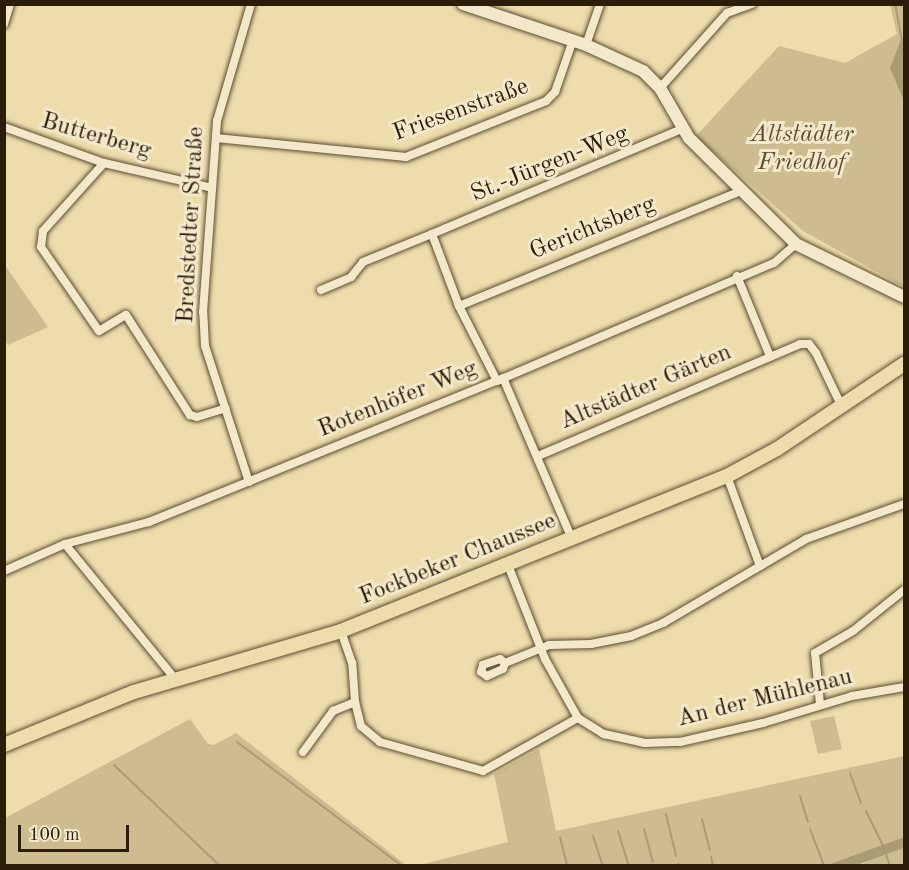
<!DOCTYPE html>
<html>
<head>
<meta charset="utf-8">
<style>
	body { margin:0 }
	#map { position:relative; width:909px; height:870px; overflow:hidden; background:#eddcac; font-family:"Old Standard TT",serif }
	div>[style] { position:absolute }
	.green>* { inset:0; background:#ccbc90 }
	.water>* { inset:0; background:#ab9b75 }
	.stream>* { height:2px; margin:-1px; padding:0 1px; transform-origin:1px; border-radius:1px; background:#ab9b75 }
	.roads { filter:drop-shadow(0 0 2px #5c4d32) drop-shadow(0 0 2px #5c4d32) }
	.street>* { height:8px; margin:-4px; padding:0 4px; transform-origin:4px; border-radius:4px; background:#f3e8c9 }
	.secondary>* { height:12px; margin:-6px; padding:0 6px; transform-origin:6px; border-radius:6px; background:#f3e8c9 }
	.primary>* { height:14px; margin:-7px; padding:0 7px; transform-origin:7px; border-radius:7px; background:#eddcac }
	span { translate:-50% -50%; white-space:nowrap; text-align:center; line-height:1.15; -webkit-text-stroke:6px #f3e8c9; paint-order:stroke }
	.street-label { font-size:24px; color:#2c1d0a }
	.park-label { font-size:24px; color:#5c4d32; font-style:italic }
	.frame { position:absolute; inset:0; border:6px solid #2c1d0a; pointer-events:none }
	.scale { position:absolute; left:18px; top:825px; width:111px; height:27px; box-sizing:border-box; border:3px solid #2c1d0a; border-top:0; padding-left:8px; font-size:18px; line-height:21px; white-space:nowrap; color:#2c1d0a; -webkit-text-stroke:4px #f3e8c9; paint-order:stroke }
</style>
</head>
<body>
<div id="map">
	<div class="green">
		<i style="clip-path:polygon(890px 5px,904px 5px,904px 287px,803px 231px,696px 136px,779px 46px,845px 63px,897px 34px)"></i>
		<i style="clip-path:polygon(4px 264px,48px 327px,8px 345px,4px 336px)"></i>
		<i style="clip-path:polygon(834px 716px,842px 749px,818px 754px,810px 721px)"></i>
		<i style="clip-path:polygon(190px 719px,208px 744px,214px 745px,236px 733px,406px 865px,5px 865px,5px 818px)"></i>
		<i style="clip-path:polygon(539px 749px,556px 831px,904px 756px,904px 837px,827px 865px,416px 866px,508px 842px,494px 774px)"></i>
		<i style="clip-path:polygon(904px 848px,904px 865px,857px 866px,879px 857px)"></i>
	</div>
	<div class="water">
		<i style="clip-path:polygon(902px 37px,904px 50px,904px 101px,890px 68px)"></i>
		<i style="clip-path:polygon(904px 837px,904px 848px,857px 865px,827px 865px)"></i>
	</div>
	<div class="stream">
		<i style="left:895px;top:4px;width:37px;rotate:79deg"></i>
		<i style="left:237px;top:742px;width:206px;rotate:36.9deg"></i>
		<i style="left:114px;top:765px;width:146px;rotate:43.6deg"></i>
		<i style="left:850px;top:773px;width:32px;rotate:70deg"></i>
		<i style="left:800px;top:796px;width:27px;rotate:73deg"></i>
		<i style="left:866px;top:811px;width:39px;rotate:64deg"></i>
		<i style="left:666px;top:814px;width:43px;rotate:76.6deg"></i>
		<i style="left:702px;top:819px;width:32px;rotate:76deg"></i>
		<i style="left:644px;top:829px;width:34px;rotate:75deg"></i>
		<i style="left:810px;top:829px;width:40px;rotate:69deg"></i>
		<i style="left:618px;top:831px;width:37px;rotate:73deg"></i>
		<i style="left:593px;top:836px;width:32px;rotate:72deg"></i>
		<i style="left:560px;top:837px;width:30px;rotate:76deg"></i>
		<i style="left:885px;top:851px;width:16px;rotate:72deg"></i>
		<i style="left:711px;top:857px;width:9px;rotate:77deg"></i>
		<i style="left:678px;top:864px;width:2px;rotate:63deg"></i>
	</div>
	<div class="roads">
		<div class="street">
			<i style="left:4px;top:24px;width:21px;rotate:-73deg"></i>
			<i style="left:586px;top:45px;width:43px;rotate:-71.1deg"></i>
			<i style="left:660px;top:88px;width:101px;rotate:-48.2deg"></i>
			<i style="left:727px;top:13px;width:27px;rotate:-20deg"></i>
			<i style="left:4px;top:127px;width:106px;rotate:19.8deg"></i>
			<i style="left:104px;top:163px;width:111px;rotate:13deg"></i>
			<i style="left:216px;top:138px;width:191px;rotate:5.7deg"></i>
			<i style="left:406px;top:157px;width:151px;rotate:-21.8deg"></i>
			<i style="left:546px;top:101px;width:13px;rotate:-45deg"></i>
			<i style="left:555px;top:92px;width:55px;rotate:-70.9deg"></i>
			<i style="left:104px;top:163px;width:91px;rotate:131.9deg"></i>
			<i style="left:43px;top:231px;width:16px;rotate:97deg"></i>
			<i style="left:41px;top:247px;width:102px;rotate:55.4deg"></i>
			<i style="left:99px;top:331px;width:31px;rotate:-31deg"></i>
			<i style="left:126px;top:315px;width:119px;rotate:57.4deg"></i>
			<i style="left:190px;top:415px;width:7px;rotate:16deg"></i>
			<i style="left:197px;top:417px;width:30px;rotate:-17deg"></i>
			<i style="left:737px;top:276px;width:87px;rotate:67.6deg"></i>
			<i style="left:321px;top:290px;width:33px;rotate:-23deg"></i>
			<i style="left:351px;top:277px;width:19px;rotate:-51deg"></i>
			<i style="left:363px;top:262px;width:74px;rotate:-22.1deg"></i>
			<i style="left:459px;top:306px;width:307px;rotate:-22.2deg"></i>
			<i style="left:503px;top:378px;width:175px;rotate:66.8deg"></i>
			<i style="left:497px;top:381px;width:84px;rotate:-116.9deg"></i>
			<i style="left:459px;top:306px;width:77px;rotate:-110.6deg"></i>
			<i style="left:432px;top:234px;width:271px;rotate:-22.8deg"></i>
			<i style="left:538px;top:456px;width:285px;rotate:-23.1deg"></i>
			<i style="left:800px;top:344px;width:9px"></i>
			<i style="left:809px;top:344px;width:11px;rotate:52deg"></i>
			<i style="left:816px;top:353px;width:60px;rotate:64.3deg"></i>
			<i style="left:727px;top:476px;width:96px;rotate:69.9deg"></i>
			<i style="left:249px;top:482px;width:143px;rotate:-107.9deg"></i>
			<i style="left:205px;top:346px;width:34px;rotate:-93deg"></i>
			<i style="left:203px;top:312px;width:192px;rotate:-85.8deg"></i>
			<i style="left:217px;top:121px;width:122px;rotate:-73.8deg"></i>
			<i style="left:65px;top:544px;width:174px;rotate:50.8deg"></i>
			<i style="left:508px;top:565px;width:101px;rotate:68.5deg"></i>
			<i style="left:545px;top:659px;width:68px;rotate:60.8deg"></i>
			<i style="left:578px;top:718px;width:31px;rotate:32deg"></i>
			<i style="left:604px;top:734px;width:42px;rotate:12.4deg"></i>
			<i style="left:645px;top:743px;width:35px;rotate:-2deg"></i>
			<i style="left:680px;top:742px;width:85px;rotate:-12.9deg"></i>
			<i style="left:763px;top:723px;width:93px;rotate:-16.9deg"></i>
			<i style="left:852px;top:696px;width:53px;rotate:-9.8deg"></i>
			<i style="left:4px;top:571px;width:67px;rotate:-23.9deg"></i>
			<i style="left:65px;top:544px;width:87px;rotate:-14.7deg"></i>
			<i style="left:149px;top:522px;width:375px;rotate:-22.1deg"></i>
			<i style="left:497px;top:381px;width:301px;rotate:-23.1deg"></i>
			<i style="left:774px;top:263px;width:29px;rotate:-41deg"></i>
			<i style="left:505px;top:663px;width:6px;rotate:-141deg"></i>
			<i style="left:500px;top:659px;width:18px;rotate:161deg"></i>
			<i style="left:483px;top:665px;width:7px;rotate:106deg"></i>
			<i style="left:481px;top:672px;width:7px;rotate:34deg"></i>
			<i style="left:487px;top:676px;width:17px;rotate:-24deg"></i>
			<i style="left:503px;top:669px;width:6px;rotate:-72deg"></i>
			<i style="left:505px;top:663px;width:48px;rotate:-22.2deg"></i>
			<i style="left:549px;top:645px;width:42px;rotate:-1.4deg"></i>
			<i style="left:591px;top:644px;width:41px;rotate:-11.3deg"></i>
			<i style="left:631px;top:636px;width:35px;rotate:-22deg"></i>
			<i style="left:663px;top:623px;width:166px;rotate:-30.4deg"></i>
			<i style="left:806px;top:539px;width:104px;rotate:-19.7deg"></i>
			<i style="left:355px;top:702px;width:25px;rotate:76deg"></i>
			<i style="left:361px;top:726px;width:25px;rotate:40deg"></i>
			<i style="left:380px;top:742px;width:107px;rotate:15.7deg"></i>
			<i style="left:483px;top:771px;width:109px;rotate:-29.2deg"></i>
			<i style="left:820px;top:704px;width:51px;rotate:-95.6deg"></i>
			<i style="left:815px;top:653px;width:44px;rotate:-30.1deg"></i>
			<i style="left:853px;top:631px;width:65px;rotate:-38.8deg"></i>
			<i style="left:303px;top:752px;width:51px;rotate:-53.8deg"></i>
			<i style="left:333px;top:711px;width:24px;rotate:-22deg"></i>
			<i style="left:355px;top:702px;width:39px;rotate:-94deg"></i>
			<i style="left:352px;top:663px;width:34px;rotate:-109deg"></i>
		</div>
		<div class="secondary">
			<i style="left:463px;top:4px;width:130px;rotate:18.4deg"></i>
			<i style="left:586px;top:45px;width:63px;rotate:24.5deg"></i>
			<i style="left:643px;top:71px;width:24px;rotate:45deg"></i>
			<i style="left:660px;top:88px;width:58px;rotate:59.9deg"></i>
			<i style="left:689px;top:138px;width:151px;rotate:44.7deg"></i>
			<i style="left:796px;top:244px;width:120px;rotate:26.1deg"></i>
		</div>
		<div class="primary">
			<i style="left:4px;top:745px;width:140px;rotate:-22.2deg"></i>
			<i style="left:134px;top:692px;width:216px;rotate:-16.4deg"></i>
			<i style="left:341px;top:631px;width:416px;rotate:-21.9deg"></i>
			<i style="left:727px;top:476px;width:57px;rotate:-28.4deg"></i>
			<i style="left:777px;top:449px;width:153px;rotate:-33.8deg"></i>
		</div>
	</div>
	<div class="street-label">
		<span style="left:461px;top:111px;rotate:-20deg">Friesenstraße</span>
		<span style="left:96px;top:137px;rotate:16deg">Butterberg</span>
		<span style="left:550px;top:165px;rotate:-22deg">St.-Jürgen-Weg</span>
		<span style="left:192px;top:225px;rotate:-87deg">Bredstedter Straße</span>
		<span style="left:593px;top:229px;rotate:-22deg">Gerichtsberg</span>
		<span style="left:646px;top:388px;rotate:-23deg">Altstädter Gärten</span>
		<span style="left:398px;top:400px;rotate:-22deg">Rotenhöfer Weg</span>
		<span style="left:458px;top:560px;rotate:-22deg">Fockbeker Chaussee</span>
		<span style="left:765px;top:699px;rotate:-14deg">An der Mühlenau</span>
	</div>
	<div class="park-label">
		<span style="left:802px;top:150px">Altstädter<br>Friedhof</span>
	</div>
	<div class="frame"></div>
	<div class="scale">100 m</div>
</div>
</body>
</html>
